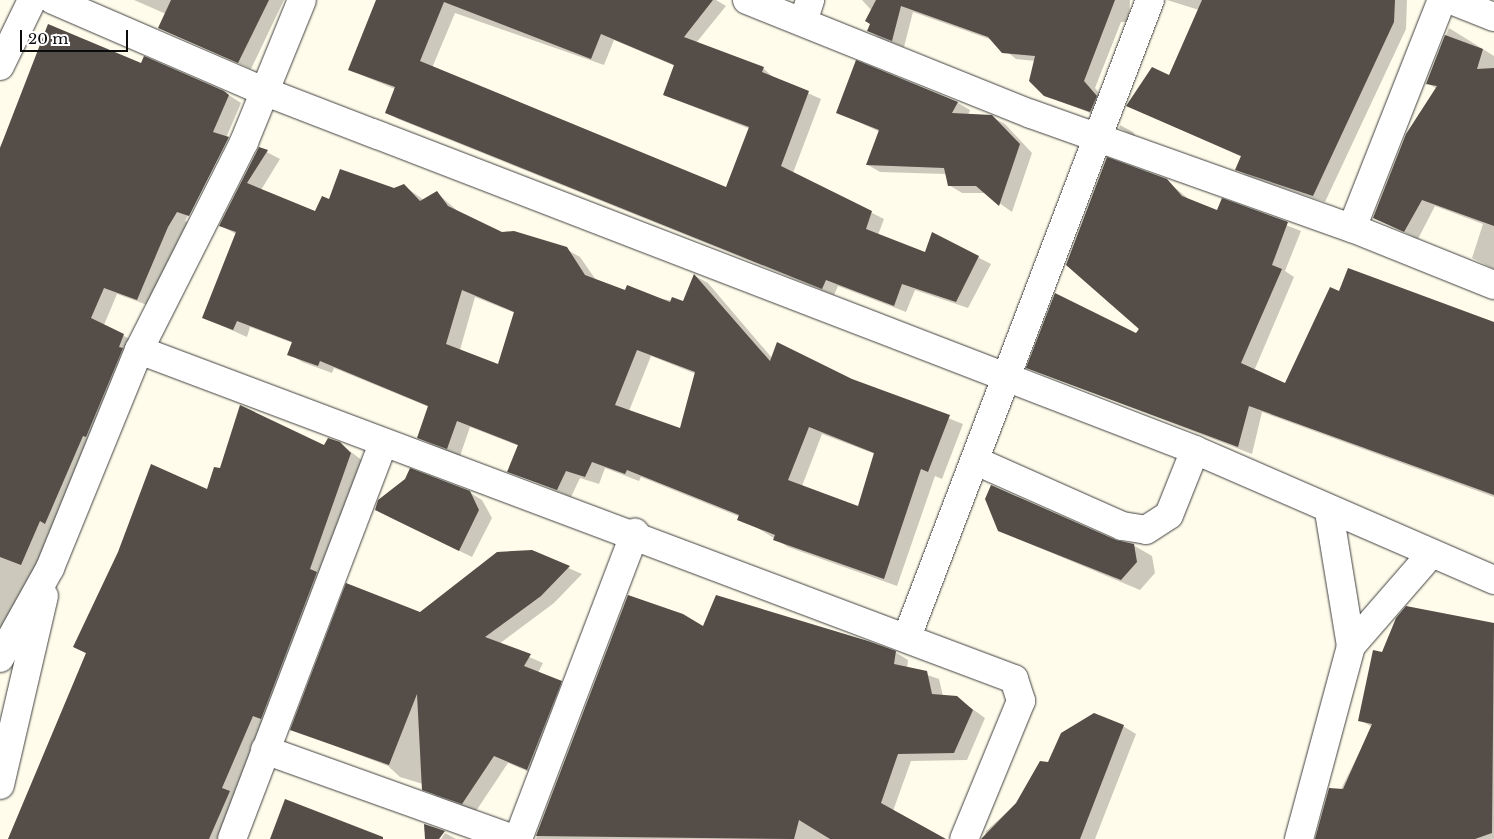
<!DOCTYPE html>
<html>
<head>
<meta charset="utf-8">
<style>
	body { margin:0 }
	#map { position:relative; width:1494px; height:839px; overflow:hidden; background:#fffceb; font-family:"Libre Baskerville",serif }
	div>[style] { position:absolute }
	.shadow>* { inset:0; background:#0003 }
	.building>* { inset:0; background:#554d47 }
	.roads { filter:drop-shadow(0 0 1px #3f3f3f) drop-shadow(0 0 1px #3f3f3f) }
	.minor>* { height:28px; margin:-14px; padding:0 14px; transform-origin:14px; border-radius:14px; background:#fff }
	span { translate:-50% -50%; white-space:nowrap; text-align:center; line-height:1.15; -webkit-text-stroke:5px #fff; paint-order:stroke }
	.scale { position:absolute; left:20px; top:30px; width:108px; height:22px; box-sizing:border-box; border:2px solid #0c0c0c; border-top:0; padding-left:6px; font-size:15px; line-height:18px; white-space:nowrap; color:#0c0c0c; -webkit-text-stroke:4px #fff; paint-order:stroke }
</style>
</head>
<body>
<div id="map">
	<div class="shadow">
		<i style="clip-path:polygon(134px 0,284px 0,251px 69px,159px 28px,166px 14px)"></i>
		<i style="clip-path:polygon(evenodd,377px 0,716px 0,726px 6px,696px 43px,763px 68px,774px 78px,821px 99px,793px 173px,884px 219px,878px 235px,925px 253px,933px 234px,991px 264px,968px 308px,915px 290px,906px 312px,838px 286px,834px 295px,398px 119px,386px 112px,395px 89px,349px 70px,377px 0,455px 13px,604px 65px,614px 40px,675px 66px,664px 95px,750px 129px,726px 189px,432px 68px,455px 13px)"></i>
		<i style="clip-path:polygon(862px 0,1130px 0,1129px 22px,1121px 22px,1095px 88px,1108px 104px,1103px 118px,1044px 95px,1035px 61px,1016px 59px,992px 40px,913px 12px,904px 47px,880px 38px,869px 31px,872px 11px)"></i>
		<i style="clip-path:polygon(1167px 0,1407px 0,1406px 29px,1325px 202px,1248px 176px,1236px 169px,1242px 157px,1128px 106px,1170px 76px,1199px 10px)"></i>
		<i style="clip-path:polygon(1449px 28px,1494px 56px,1494px 269px,1472px 258px,1483px 224px,1435px 206px,1418px 239px,1374px 217px,1437px 89px,1427px 83px)"></i>
		<i style="clip-path:polygon(856px 62px,958px 103px,970px 110px,968px 115px,992px 117px,1005px 124px,1032px 153px,1012px 212px,985px 193px,962px 193px,949px 185px,946px 174px,880px 172px,868px 165px,880px 132px,837px 112px)"></i>
		<i style="clip-path:polygon(evenodd,142px 64px,224px 92px,241px 103px,226px 138px,241px 146px,181px 235px,150px 306px,117px 294px,104px 325px,137px 343px,0 645px,0 147px,17px 112px,142px 64px,227px 139px,229px 139px,188px 222px,185px 221px,227px 139px)"></i>
		<i style="clip-path:polygon(1120px 125px,1133px 132px,1136px 137px,1119px 128px)"></i>
		<i style="clip-path:polygon(evenodd,259px 148px,280px 159px,261px 190px,316px 212px,330px 200px,404px 186px,424px 200px,437px 193px,460px 213px,501px 233px,566px 249px,580px 257px,596px 280px,626px 292px,684px 303px,695px 276px,708px 283px,772px 358px,852px 380px,963px 424px,942px 479px,935px 476px,897px 586px,788px 547px,740px 517px,641px 477px,639px 481px,605px 468px,599px 484px,580px 478px,571px 497px,509px 471px,519px 446px,470px 427px,460px 456px,432px 445px,418px 437px,429px 407px,334px 368px,332px 373px,302px 362px,289px 354px,293px 343px,250px 327px,247px 337px,204px 318px,236px 234px,221px 226px,259px 148px,475px 297px,515px 313px,499px 366px,460px 350px,475px 297px,259px 148px,651px 356px,696px 374px,681px 430px,629px 411px,651px 356px,259px 148px,822px 434px,875px 454px,859px 508px,802px 486px,822px 434px)"></i>
		<i style="clip-path:polygon(1166px 180px,1192px 202px,1218px 211px,1223px 200px,1301px 231px,1285px 271px,1294px 277px,1254px 371px,1286px 385px,1339px 292px,1494px 323px,1494px 497px,1262px 412px,1252px 454px,1028px 368px,1137px 335px)"></i>
		<i style="clip-path:polygon(339px 443px,363px 461px,234px 795px,241px 799px,223px 839px,8px 839px,87px 654px,74px 647px,208px 490px,220px 469px)"></i>
		<i style="clip-path:polygon(469px 492px,482px 500px,492px 518px,472px 557px,389px 517px)"></i>
		<i style="clip-path:polygon(999px 531px,1133px 545px,1152px 556px,1155px 573px,1140px 590px)"></i>
		<i style="clip-path:polygon(532px 552px,582px 574px,554px 603px,499px 644px,543px 663px,538px 673px,574px 690px,541px 777px,508px 763px,476px 811px,437px 797px,423px 784px,400px 777px,388px 766px,292px 729px,420px 614px)"></i>
		<i style="clip-path:polygon(629px 596px,704px 628px,895px 652px,908px 660px,907px 668px,939px 679px,943px 696px,956px 697px,985px 718px,967px 760px,911px 761px,893px 811px,920px 839px,536px 839px)"></i>
		<i style="clip-path:polygon(1407px 608px,1494px 625px,1494px 839px,1316px 839px,1372px 727px,1360px 720px,1383px 653px)"></i>
		<i style="clip-path:polygon(1123px 726px,1136px 734px,1095px 839px,984px 839px,986px 831px,1017px 803px,1048px 763px)"></i>
		<i style="clip-path:polygon(445px 833px,456px 839px,441px 839px)"></i>
	</div>
	<div class="building">
		<i style="clip-path:polygon(171px 0,269px 0,238px 63px,158px 28px)"></i>
		<i style="clip-path:polygon(evenodd,376px 0,713px 0,684px 37px,764px 67px,762px 72px,809px 91px,781px 166px,872px 211px,866px 229px,925px 252px,932px 232px,979px 256px,956px 302px,902px 284px,894px 306px,826px 280px,822px 289px,385px 113px,395px 87px,348px 70px,376px 0,444px 2px,591px 59px,601px 34px,674px 65px,663px 95px,749px 127px,726px 187px,420px 61px,444px 2px)"></i>
		<i style="clip-path:polygon(876px 0,1115px 0,1084px 81px,1097px 96px,1090px 112px,1044px 96px,1029px 81px,1035px 56px,1002px 53px,988px 37px,901px 6px,892px 41px,867px 31px,870px 24px,865px 21px)"></i>
		<i style="clip-path:polygon(1202px 0,1395px 0,1394px 22px,1313px 196px,1235px 170px,1241px 156px,1126px 106px,1152px 67px,1169px 75px)"></i>
		<i style="clip-path:polygon(48px 24px,141px 63px,144px 56px,224px 91px,229px 95px,213px 132px,229px 137px,189px 216px,177px 212px,168px 227px,137px 300px,104px 288px,91px 318px,124px 334px,119px 347px,123px 348px,86px 437px,83px 436px,45px 524px,40px 521px,21px 565px,0 557px,0 148px)"></i>
		<i style="clip-path:polygon(1445px 35px,1483px 49px,1477px 69px,1494px 68px,1494px 226px,1422px 200px,1404px 232px,1373px 218px,1406px 134px,1437px 86px,1426px 84px)"></i>
		<i style="clip-path:polygon(856px 60px,958px 102px,952px 113px,992px 115px,1020px 144px,999px 206px,976px 186px,948px 186px,944px 168px,866px 165px,879px 130px,836px 113px)"></i>
		<i style="clip-path:polygon(evenodd,259px 147px,268px 150px,247px 183px,315px 211px,322px 196px,329px 199px,340px 169px,394px 188px,404px 184px,420px 201px,437px 191px,448px 206px,502px 232px,514px 231px,567px 247px,585px 275px,625px 290px,627px 285px,670px 302px,672px 297px,683px 301px,694px 274px,770px 361px,777px 342px,852px 379px,950px 415px,928px 472px,921px 469px,884px 579px,773px 540px,775px 535px,737px 520px,739px 515px,627px 470px,625px 474px,592px 462px,585px 477px,566px 471px,557px 490px,507px 472px,518px 445px,457px 421px,447px 449px,417px 438px,428px 406px,320px 361px,318px 366px,287px 355px,292px 342px,237px 321px,233px 330px,202px 318px,236px 232px,219px 226px,259px 147px,462px 290px,514px 312px,498px 364px,446px 344px,462px 290px,259px 147px,637px 350px,695px 372px,680px 428px,615px 405px,637px 350px,259px 147px,809px 427px,874px 453px,858px 506px,788px 480px,809px 427px)"></i>
		<i style="clip-path:polygon(1107px 157px,1167px 179px,1182px 196px,1217px 210px,1222px 198px,1288px 222px,1272px 265px,1282px 269px,1241px 363px,1285px 383px,1330px 287px,1339px 291px,1348px 268px,1494px 322px,1494px 495px,1249px 406px,1238px 447px,1026px 368px,1055px 293px,1136px 333px,1139px 329px,1066px 265px)"></i>
		<i style="clip-path:polygon(240px 405px,324px 445px,328px 438px,340px 442px,351px 453px,310px 569px,317px 572px,261px 719px,253px 716px,222px 788px,230px 791px,209px 839px,8px 839px,86px 653px,73px 647px,118px 552px,151px 464px,207px 489px,214px 467px,220px 468px)"></i>
		<i style="clip-path:polygon(410px 468px,470px 491px,479px 510px,459px 551px,375px 510px,378px 500px,405px 479px)"></i>
		<i style="clip-path:polygon(991px 485px,1116px 540px,1134px 544px,1137px 562px,1121px 580px,998px 531px,985px 499px)"></i>
		<i style="clip-path:polygon(532px 550px,570px 566px,541px 596px,485px 637px,531px 654px,524px 666px,562px 681px,527px 770px,494px 756px,462px 804px,422px 790px,417px 694px,389px 765px,290px 730px,346px 583px,420px 612px,497px 552px)"></i>
		<i style="clip-path:polygon(628px 595px,683px 614px,703px 626px,716px 595px,868px 641px,896px 651px,894px 664px,927px 671px,932px 694px,957px 696px,973px 710px,954px 753px,898px 754px,881px 803px,946px 839px,830px 839px,799px 820px,794px 839px,536px 836px)"></i>
		<i style="clip-path:polygon(1406px 606px,1494px 623px,1492px 833px,1475px 839px,1315px 839px,1329px 788px,1343px 789px,1372px 724px,1358px 721px,1373px 650px,1382px 652px,1396px 618px)"></i>
		<i style="clip-path:polygon(1094px 713px,1124px 725px,1080px 839px,981px 839px,1016px 803px,1040px 761px,1048px 762px,1061px 733px)"></i>
		<i style="clip-path:polygon(285px 799px,383px 837px,383px 839px,270px 839px)"></i>
		<i style="clip-path:polygon(424px 824px,445px 831px,439px 839px,425px 839px)"></i>
	</div>
	<div class="roads">
		<div class="minor">
			<i style="left:53px;top:0;width:232px;rotate:23.4deg"></i>
			<i style="left:266px;top:92px;width:996px;rotate:21.07deg"></i>
			<i style="left:1195px;top:450px;width:326px;rotate:23.5deg"></i>
			<i style="left:747px;top:0;width:306px;rotate:21.9deg"></i>
			<i style="left:1031px;top:114px;width:341px;rotate:19.6deg"></i>
			<i style="left:1352px;top:228px;width:153px;rotate:21.9deg"></i>
			<i style="left:1451px;top:0;width:46px;rotate:21.6deg"></i>
			<i style="left:803px;top:22px;width:23px;rotate:-72deg"></i>
			<i style="left:0;top:66px;width:73px;rotate:-64.1deg"></i>
			<i style="left:1352px;top:228px;width:245px;rotate:-68.5deg"></i>
			<i style="left:139px;top:350px;width:935px;rotate:20.61deg"></i>
			<i style="left:1014px;top:679px;width:23px;rotate:72deg"></i>
			<i style="left:1021px;top:701px;width:149px;rotate:112.4deg"></i>
			<i style="left:976px;top:461px;width:160px;rotate:24deg"></i>
			<i style="left:1122px;top:526px;width:24px;rotate:9deg"></i>
			<i style="left:1146px;top:530px;width:27px;rotate:-33deg"></i>
			<i style="left:1169px;top:515px;width:70px;rotate:-68.2deg"></i>
			<i style="left:907px;top:637px;width:682px;rotate:-69.12deg"></i>
			<i style="left:1351px;top:646px;width:122px;rotate:-49deg"></i>
			<i style="left:0;top:658px;width:103px;rotate:-60.9deg"></i>
			<i style="left:50px;top:568px;width:235px;rotate:-67.8deg"></i>
			<i style="left:139px;top:350px;width:233px;rotate:-63.2deg"></i>
			<i style="left:244px;top:142px;width:153px;rotate:-67.8deg"></i>
			<i style="left:265px;top:750px;width:263px;rotate:19.7deg"></i>
			<i style="left:0;top:785px;width:194px;rotate:-76.9deg"></i>
			<i style="left:232px;top:839px;width:423px;rotate:-69.1deg"></i>
			<i style="left:518px;top:839px;width:328px;rotate:-69.1deg"></i>
			<i style="left:1299px;top:839px;width:200px;rotate:-74.9deg"></i>
			<i style="left:1351px;top:646px;width:137px;rotate:-99.3deg"></i>
		</div>
	</div>
	<div class="scale">20 m</div>
</div>
</body>
</html>
